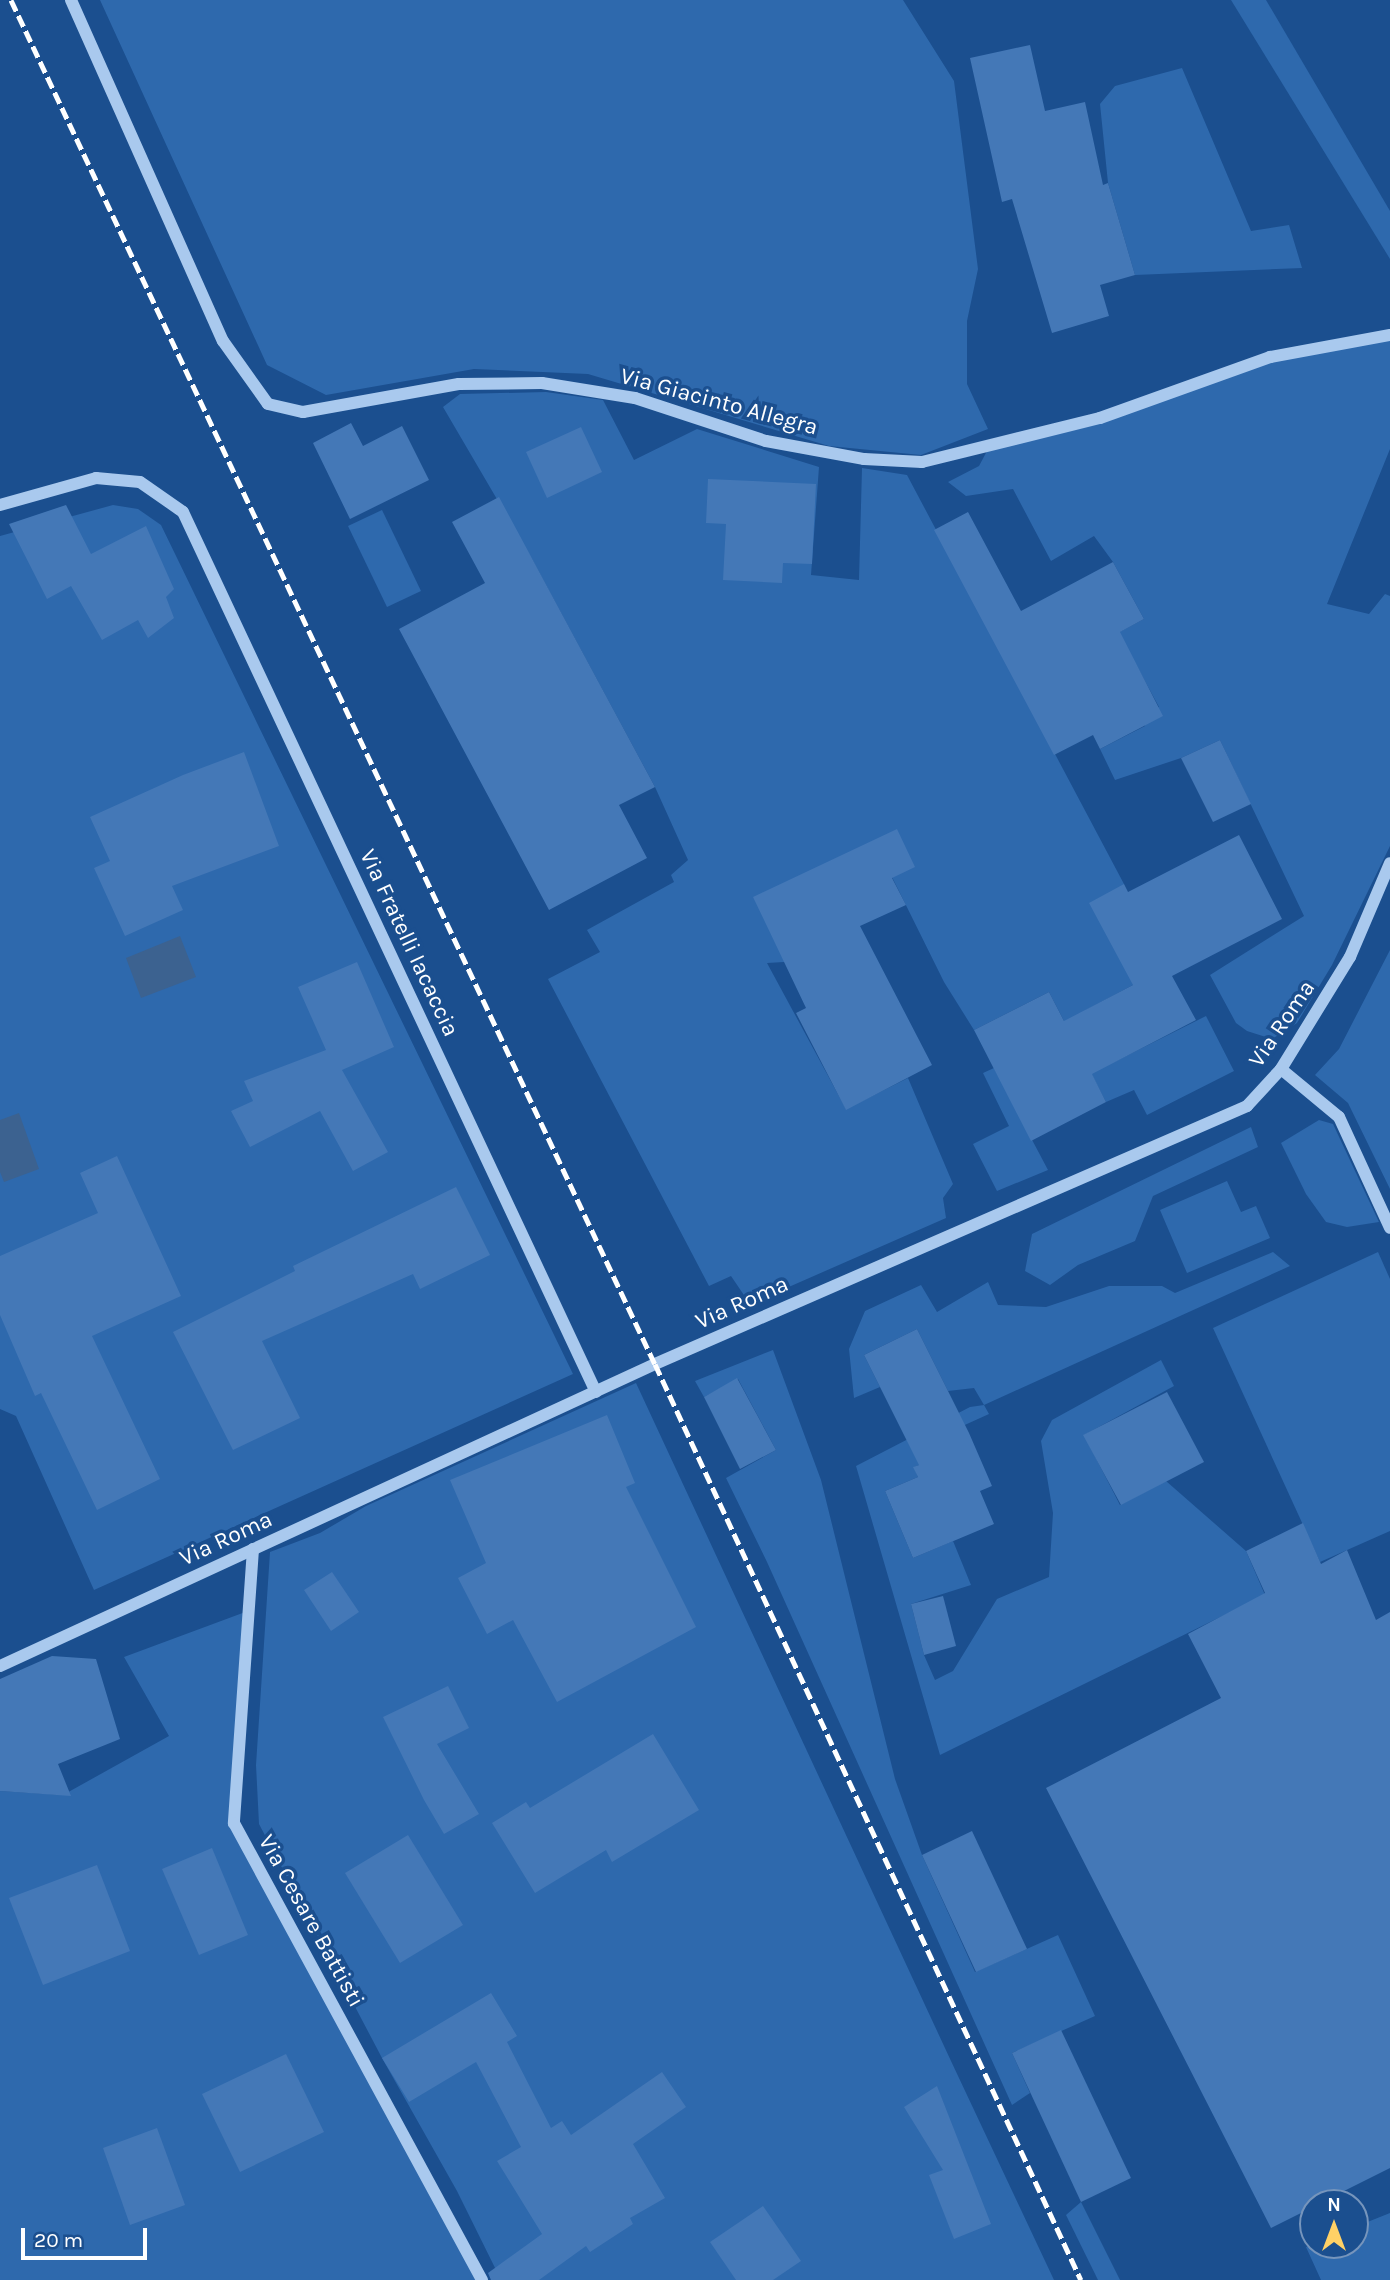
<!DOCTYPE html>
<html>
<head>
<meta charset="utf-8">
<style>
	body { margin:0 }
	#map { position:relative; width:1390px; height:2280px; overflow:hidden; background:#1b4f8f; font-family:Karla,sans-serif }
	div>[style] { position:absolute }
	.green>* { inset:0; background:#2e69ad }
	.water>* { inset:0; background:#3c6290 }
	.building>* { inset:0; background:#4478b7 }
	.minor>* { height:12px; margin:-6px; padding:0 6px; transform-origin:6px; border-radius:6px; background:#a9c9ee }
	.rail>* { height:5px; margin-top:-2.5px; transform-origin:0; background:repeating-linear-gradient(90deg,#fff 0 12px,transparent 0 17px) }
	span { translate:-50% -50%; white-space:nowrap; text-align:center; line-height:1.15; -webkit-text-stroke:7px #1b4f8f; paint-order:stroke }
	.street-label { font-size:23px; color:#fff }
	.north { position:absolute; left:1299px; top:2189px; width:70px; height:70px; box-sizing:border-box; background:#1b4f8f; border:2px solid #7695bc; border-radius:50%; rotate:0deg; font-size:19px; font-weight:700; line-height:28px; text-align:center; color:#fff }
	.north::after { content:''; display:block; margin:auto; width:24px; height:32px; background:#ffd166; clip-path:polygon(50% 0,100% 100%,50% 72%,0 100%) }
	.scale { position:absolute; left:21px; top:2228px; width:126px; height:32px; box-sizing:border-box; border:4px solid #fff; border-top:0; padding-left:9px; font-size:21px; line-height:24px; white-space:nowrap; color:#fff; -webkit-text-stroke:5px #1b4f8f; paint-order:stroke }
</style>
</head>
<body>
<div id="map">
	<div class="green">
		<i style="clip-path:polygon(100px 0,903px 0,954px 81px,978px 269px,967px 321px,967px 384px,988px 429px,921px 455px,829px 446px,588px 374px,474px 369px,326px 395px,267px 365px)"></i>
		<i style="clip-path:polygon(1231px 0,1266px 0,1390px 211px,1390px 259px)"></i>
		<i style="clip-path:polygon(1182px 68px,1251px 231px,1289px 225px,1302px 268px,1135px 275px,1108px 183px,1100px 104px,1115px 86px)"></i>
		<i style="clip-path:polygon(1390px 340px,1390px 449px,1327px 604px,1369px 614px,1385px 594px,1390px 596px,1390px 846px,1332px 965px,1297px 1023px,1272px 1039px,1247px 1031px,1236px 1023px,1210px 975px,1304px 916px,1220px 740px,1181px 758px,1115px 780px,1100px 749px,1145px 726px,1141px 717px,1159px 707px,1133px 659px,1091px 647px,1144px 619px,1113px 562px,1094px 536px,1051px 561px,1013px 489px,966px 496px,948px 482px,979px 466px,987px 451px,1272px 360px)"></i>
		<i style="clip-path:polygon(546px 392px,603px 400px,634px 460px,697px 429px,819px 467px,811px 575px,859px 580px,862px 468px,907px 475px,1124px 884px,1133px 985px,1086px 1010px,1114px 1062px,1206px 1016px,1234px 1071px,1147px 1115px,1134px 1090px,1106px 1102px,1049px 992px,974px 1030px,944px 982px,892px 877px,897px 830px,784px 962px,767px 963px,846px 1109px,908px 1078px,953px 1184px,943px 1198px,946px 1218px,750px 1304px,731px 1276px,709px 1286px,548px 979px,600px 952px,587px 930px,674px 882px,671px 875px,688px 860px,655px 787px,532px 559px,443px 407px,460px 394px)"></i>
		<i style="clip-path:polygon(113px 505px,138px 509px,161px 525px,573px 1374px,94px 1590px,16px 1416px,0 1409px,0 536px)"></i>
		<i style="clip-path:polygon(382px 510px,421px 591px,387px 607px,348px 526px)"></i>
		<i style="clip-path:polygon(1390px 950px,1390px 1189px,1348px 1103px,1315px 1075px,1339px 1049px)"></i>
		<i style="clip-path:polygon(994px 1068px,1048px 1170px,997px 1191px,973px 1144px,1009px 1126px,983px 1073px)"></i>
		<i style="clip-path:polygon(1319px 1120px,1333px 1124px,1379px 1222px,1347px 1227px,1326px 1222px,1306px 1194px,1281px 1143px)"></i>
		<i style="clip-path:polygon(1251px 1127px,1258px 1147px,1153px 1196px,1135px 1241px,1078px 1265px,1050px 1285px,1025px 1271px,1032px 1234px)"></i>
		<i style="clip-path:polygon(1227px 1181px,1241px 1212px,1256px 1206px,1270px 1238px,1187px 1273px,1160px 1210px)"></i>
		<i style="clip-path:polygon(1273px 1252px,1290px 1266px,984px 1405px,989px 1414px,925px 1443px,933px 1459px,914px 1467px,918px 1477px,885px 1491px,913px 1558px,953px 1541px,971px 1585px,911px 1604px,924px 1655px,935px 1680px,953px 1671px,997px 1599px,1049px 1577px,1053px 1513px,1041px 1441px,1052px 1420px,1161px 1360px,1174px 1386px,1084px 1435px,1120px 1505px,1166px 1481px,1246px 1551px,1265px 1595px,940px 1755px,856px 1466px,970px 1407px,984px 1405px,974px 1388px,948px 1391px,917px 1329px,864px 1355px,880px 1387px,854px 1398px,849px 1349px,865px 1311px,921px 1285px,937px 1312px,988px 1282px,998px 1305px,1046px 1307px,1109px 1286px,1162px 1286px,1175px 1293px)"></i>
		<i style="clip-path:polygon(1378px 1252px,1390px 1279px,1390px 1531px,1320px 1562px,1213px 1328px)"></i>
		<i style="clip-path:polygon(773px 1350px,821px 1480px,895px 1779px,922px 1855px,975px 1972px,1058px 1935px,1095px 2016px,1012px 2053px,1030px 2093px,1012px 2105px,767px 1562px,726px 1478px,776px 1450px,738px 1379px,704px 1397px,695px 1381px)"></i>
		<i style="clip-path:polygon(636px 1383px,951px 2061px,1054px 2280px,501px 2280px,457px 2191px,382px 2058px,259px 1824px,256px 1765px,270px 1552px,320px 1533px,366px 1506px)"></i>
		<i style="clip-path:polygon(248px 1611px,234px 1823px,482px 2280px,0 2280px,0 1791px,63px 1795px,169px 1736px,124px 1657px)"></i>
		<i style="clip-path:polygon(1081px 2202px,1120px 2280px,1098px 2280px,1066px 2215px)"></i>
		<i style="clip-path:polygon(1390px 2213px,1390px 2280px,1321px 2280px,1306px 2247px,1313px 2245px,1355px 2245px,1355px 2227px)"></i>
	</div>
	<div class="water">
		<i style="clip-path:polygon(180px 936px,196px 977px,141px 998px,126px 958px)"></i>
		<i style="clip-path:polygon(19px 1113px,39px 1169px,4px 1182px,0 1172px,0 1120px)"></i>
	</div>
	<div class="building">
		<i style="clip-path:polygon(1030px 45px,1045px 111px,1085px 102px,1103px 185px,1108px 183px,1135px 275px,1100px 285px,1109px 316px,1052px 333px,1012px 199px,1002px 202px,970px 58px)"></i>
		<i style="clip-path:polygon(351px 423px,363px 446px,402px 426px,429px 480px,350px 519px,313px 443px)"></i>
		<i style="clip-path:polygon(581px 427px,602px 472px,547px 498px,526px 452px)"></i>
		<i style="clip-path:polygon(708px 479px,816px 484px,812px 564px,783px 563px,782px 583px,723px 580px,726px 524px,706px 523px)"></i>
		<i style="clip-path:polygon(499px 497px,655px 787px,619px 805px,647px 858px,549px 910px,399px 629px,485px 583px,452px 522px)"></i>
		<i style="clip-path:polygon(66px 505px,91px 554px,146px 526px,174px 589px,166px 597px,174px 618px,148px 638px,138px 620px,102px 640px,71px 586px,47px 599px,9px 524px)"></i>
		<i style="clip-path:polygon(968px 512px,1021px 611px,1113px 562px,1144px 619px,1120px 632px,1163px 716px,1100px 749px,1093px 735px,1054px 755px,934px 530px)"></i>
		<i style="clip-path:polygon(1220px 740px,1251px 804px,1213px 822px,1181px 758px)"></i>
		<i style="clip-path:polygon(244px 752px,279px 846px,172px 886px,183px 910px,125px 936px,94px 868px,110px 861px,90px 817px,183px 775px)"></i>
		<i style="clip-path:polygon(897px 829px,915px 867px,892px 878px,906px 905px,860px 926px,932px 1065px,846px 1110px,796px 1013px,806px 1008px,753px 897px)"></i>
		<i style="clip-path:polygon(1239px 835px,1282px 919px,1172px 976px,1196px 1020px,1092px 1074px,1106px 1102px,1031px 1141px,974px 1030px,1049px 992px,1064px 1021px,1133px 985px,1089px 903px,1124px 884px,1128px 892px)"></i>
		<i style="clip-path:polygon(357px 962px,394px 1047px,342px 1070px,388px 1152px,353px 1171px,320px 1111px,250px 1147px,231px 1111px,253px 1101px,244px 1081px,326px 1050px,298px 987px)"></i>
		<i style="clip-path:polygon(117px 1156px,181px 1296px,92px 1336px,160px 1479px,97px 1510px,41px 1393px,35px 1396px,0 1315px,0 1256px,98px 1213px,80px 1173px)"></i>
		<i style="clip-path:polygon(456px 1187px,490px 1255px,420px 1289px,413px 1274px,262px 1341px,300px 1418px,233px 1450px,173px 1332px,295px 1271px,293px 1266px)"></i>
		<i style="clip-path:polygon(917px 1329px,969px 1433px,992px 1486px,980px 1491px,994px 1524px,913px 1558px,885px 1491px,918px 1477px,913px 1467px,919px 1465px,864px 1355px)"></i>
		<i style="clip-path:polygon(737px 1378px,776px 1450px,740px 1469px,704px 1397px)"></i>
		<i style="clip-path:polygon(1167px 1392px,1204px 1462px,1121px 1505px,1083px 1435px)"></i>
		<i style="clip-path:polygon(607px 1415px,635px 1483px,626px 1487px,696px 1627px,557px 1702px,513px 1620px,487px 1634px,458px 1578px,486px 1563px,450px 1480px)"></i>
		<i style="clip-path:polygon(1303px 1523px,1321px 1564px,1347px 1550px,1376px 1620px,1390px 1612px,1390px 2168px,1320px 2203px,1313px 2203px,1313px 2207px,1271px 2228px,1046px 1788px,1221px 1698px,1188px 1634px,1265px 1593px,1246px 1551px)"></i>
		<i style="clip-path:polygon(332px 1572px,359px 1612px,331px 1631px,304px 1590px)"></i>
		<i style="clip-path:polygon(943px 1596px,956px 1646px,924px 1655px,911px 1604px)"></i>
		<i style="clip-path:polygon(52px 1656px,96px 1659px,120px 1739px,58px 1764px,71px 1796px,0 1791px,0 1679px)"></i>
		<i style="clip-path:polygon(448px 1686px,469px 1728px,437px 1744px,479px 1814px,444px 1834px,424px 1800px,383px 1717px)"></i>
		<i style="clip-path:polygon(653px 1734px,699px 1810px,612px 1862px,606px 1850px,535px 1893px,492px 1823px,526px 1802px,530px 1808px)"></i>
		<i style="clip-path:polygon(972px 1831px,1027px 1949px,976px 1972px,922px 1855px)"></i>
		<i style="clip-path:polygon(408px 1835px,463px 1925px,400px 1963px,345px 1873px)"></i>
		<i style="clip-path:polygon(212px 1848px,248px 1935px,199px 1955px,162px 1869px)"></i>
		<i style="clip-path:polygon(97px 1865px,130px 1951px,43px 1985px,9px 1898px)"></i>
		<i style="clip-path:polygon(491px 1993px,517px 2036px,507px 2042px,551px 2128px,562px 2121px,571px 2135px,662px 2072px,686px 2107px,633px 2144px,665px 2198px,630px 2218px,633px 2224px,590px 2252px,586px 2246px,539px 2280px,491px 2280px,488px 2273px,542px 2234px,497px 2161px,521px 2147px,476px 2062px,409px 2102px,382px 2058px)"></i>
		<i style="clip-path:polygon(1061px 2030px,1131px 2178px,1081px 2202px,1012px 2053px)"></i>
		<i style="clip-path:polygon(286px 2054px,324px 2132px,240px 2172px,202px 2094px)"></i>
		<i style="clip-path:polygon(937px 2086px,991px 2224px,954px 2239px,929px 2175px,943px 2170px,904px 2107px)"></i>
		<i style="clip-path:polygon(157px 2128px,185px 2205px,130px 2225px,103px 2148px)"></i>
		<i style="clip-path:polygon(763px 2206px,801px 2261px,773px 2280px,736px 2280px,710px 2242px)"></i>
	</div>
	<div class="minor">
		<i style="left:71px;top:0;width:373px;rotate:66deg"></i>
		<i style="left:223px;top:341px;width:77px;rotate:54.5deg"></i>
		<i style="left:268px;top:404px;width:36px;rotate:13deg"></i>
		<i style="left:303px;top:412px;width:158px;rotate:-10.2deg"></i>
		<i style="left:459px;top:384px;width:83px;rotate:-0.7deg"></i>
		<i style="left:542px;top:383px;width:94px;rotate:9.2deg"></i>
		<i style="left:635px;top:398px;width:138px;rotate:18.2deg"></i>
		<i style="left:766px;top:441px;width:100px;rotate:10.4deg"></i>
		<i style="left:864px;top:459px;width:58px;rotate:3deg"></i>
		<i style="left:922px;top:462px;width:183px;rotate:-13.9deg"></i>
		<i style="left:1100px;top:418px;width:181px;rotate:-19.7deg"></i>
		<i style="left:1270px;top:357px;width:122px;rotate:-10.4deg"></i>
		<i style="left:0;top:505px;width:100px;rotate:-15.7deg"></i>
		<i style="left:96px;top:478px;width:44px;rotate:5.2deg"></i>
		<i style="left:140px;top:482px;width:52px;rotate:34.9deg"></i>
		<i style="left:183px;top:512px;width:972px;rotate:64.86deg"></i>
		<i style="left:1281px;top:1069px;width:75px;rotate:39.6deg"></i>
		<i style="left:1339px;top:1117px;width:122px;rotate:65.3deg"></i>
		<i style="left:253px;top:1549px;width:275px;rotate:94deg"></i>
		<i style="left:234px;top:1823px;width:520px;rotate:61.51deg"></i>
		<i style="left:0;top:1666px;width:721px;rotate:-24.75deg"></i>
		<i style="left:655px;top:1364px;width:646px;rotate:-23.55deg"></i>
		<i style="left:1247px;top:1106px;width:50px;rotate:-47.4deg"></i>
		<i style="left:1281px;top:1069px;width:132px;rotate:-58.4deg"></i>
		<i style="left:1350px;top:957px;width:102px;rotate:-66.9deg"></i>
	</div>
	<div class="rail">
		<i style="left:11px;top:0;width:1508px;rotate:64.73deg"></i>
		<i style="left:655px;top:1364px;width:1010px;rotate:65.06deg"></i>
	</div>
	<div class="street-label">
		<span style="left:719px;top:402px;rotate:15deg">Via Giacinto Allegra</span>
		<span style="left:409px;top:943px;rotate:65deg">Via Fratelli Iacaccia</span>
		<span style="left:1282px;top:1024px;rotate:-56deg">Via Roma</span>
		<span style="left:742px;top:1303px;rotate:-24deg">Via Roma</span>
		<span style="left:226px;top:1539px;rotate:-25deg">Via Roma</span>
		<span style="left:311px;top:1921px;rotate:61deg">Via Cesare Battisti</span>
	</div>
	<div class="north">N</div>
	<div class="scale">20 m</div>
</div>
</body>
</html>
